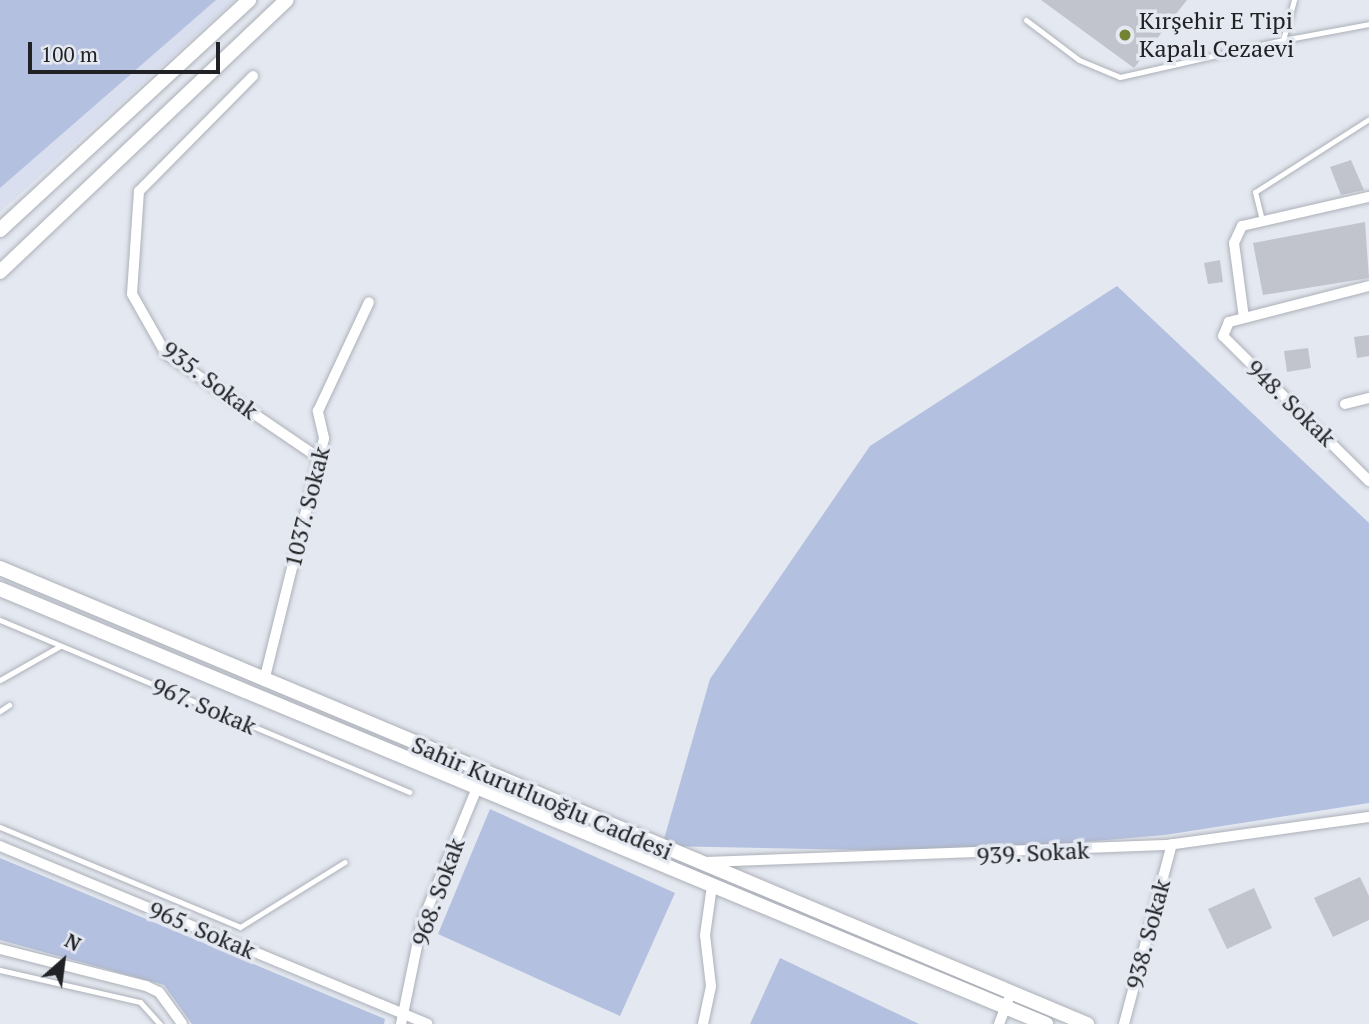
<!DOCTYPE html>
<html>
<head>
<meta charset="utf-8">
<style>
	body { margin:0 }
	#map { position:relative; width:1369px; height:1024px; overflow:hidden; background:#e4e8f0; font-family:"PT Serif",serif }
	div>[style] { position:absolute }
	.built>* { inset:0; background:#d9dfef }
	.green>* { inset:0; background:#b4c0df }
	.building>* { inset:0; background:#c1c4cd }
	.roads { filter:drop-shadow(0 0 2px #acb0b8) drop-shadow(0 0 2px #acb0b8) }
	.lane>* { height:5px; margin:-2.5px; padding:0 2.5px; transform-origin:2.5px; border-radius:2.5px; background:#fff }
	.street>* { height:10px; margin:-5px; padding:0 5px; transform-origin:5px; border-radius:5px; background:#fff }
	.secondary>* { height:14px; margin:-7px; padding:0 7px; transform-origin:7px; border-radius:7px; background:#fff }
	.dots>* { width:19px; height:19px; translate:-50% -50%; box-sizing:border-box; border:4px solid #e4e8f0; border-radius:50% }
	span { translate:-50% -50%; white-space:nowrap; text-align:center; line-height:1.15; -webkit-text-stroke:7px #e4e8f0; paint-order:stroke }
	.poi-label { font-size:24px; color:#212225 }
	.left { translate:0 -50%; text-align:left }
	.street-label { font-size:24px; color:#212225 }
	.north { position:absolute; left:28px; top:926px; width:70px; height:70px; -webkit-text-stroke:5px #e4e8f0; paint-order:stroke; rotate:28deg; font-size:19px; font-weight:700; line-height:28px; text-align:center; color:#212225 }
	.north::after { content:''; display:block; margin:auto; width:24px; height:32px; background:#212225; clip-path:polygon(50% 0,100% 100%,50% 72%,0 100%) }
	.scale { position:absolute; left:28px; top:42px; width:192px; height:32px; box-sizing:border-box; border:4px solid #212225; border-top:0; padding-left:9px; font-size:21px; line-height:24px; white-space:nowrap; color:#212225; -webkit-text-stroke:5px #e4e8f0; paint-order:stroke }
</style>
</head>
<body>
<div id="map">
	<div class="built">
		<i style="clip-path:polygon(0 0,235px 0,0 212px)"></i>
	</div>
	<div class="green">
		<i style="clip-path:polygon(0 0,216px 0,0 188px)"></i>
		<i style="clip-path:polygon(1117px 286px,1369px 523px,1369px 803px,1165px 835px,968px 852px,662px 846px,710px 679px,870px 446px)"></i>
		<i style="clip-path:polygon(490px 809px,675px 893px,620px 1016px,438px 934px)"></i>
		<i style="clip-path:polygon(0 858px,385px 1019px,384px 1024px,192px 1024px,164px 985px,0 940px)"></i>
		<i style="clip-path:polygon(780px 958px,919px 1024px,750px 1024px)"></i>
	</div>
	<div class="building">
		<i style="clip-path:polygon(1041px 0,1187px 0,1134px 68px)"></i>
		<i style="clip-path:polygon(1351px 160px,1364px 190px,1341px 195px,1330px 167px)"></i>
		<i style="clip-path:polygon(1365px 222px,1369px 278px,1263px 295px,1253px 243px)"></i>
		<i style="clip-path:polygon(1220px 260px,1223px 282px,1208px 284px,1204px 263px)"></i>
		<i style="clip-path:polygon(1369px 335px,1369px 356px,1357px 358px,1354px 337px)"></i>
		<i style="clip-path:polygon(1308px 348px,1311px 368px,1287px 372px,1284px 351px)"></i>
		<i style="clip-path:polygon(1360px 877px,1369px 896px,1369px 920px,1333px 937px,1314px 898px)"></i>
		<i style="clip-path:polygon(1254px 888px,1272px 928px,1227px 949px,1208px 909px)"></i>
	</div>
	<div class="roads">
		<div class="lane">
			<i style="left:1294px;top:0;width:41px;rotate:105.4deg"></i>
			<i style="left:1283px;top:40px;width:87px;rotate:-10.5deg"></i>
			<i style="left:1026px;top:20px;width:66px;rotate:37deg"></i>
			<i style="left:1079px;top:60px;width:44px;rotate:22.5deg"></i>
			<i style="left:1120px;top:77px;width:167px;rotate:-12.8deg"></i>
			<i style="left:1262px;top:220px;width:29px;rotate:-104deg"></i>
			<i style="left:1255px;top:192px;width:135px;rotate:-32.6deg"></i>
			<i style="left:0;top:620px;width:444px;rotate:22.8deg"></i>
			<i style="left:0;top:680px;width:69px;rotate:-29.5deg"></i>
			<i style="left:0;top:711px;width:11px;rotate:-34deg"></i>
			<i style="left:0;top:827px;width:260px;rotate:22.6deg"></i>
			<i style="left:240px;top:927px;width:123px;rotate:-31.8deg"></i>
			<i style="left:0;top:970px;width:144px;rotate:12.9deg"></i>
			<i style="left:140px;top:1002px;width:30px;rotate:48deg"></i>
		</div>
		<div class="street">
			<i style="left:253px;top:76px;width:162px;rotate:134.7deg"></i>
			<i style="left:139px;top:191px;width:103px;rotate:93.9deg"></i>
			<i style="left:132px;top:294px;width:69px;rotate:60.5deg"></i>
			<i style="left:166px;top:354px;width:185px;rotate:34.2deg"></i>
			<i style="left:1369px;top:286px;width:145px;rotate:165.6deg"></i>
			<i style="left:1229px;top:322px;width:15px;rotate:113deg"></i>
			<i style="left:1223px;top:336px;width:206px;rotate:44.8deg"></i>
			<i style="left:1244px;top:318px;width:76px;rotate:-97.6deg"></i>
			<i style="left:1234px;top:243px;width:19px;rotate:-65deg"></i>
			<i style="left:1242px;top:226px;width:130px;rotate:-12.9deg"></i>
			<i style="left:1345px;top:404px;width:25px;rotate:-14deg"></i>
			<i style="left:264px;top:681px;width:250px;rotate:-76.1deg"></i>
			<i style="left:324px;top:438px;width:28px;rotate:-103deg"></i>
			<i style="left:318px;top:411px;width:120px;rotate:-64.9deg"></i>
			<i style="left:0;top:846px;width:463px;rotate:22.6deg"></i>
			<i style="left:704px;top:862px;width:463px;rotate:-2.1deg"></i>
			<i style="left:1167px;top:845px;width:204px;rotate:-7.9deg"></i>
			<i style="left:0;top:949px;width:151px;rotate:14.2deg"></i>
			<i style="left:146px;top:986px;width:14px;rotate:25deg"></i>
			<i style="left:159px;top:992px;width:39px;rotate:54deg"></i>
			<i style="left:401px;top:1024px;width:104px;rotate:-78.4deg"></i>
			<i style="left:422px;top:922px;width:161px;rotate:-67.7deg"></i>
			<i style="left:703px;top:1024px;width:39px;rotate:-78deg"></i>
			<i style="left:711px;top:986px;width:51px;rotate:-96.7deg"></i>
			<i style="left:705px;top:935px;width:49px;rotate:-81.9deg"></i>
			<i style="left:999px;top:1024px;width:25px;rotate:-69deg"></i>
			<i style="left:1124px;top:1024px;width:186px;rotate:-75.1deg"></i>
		</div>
		<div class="secondary">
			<i style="left:0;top:230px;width:339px;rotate:-42.7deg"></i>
			<i style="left:0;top:272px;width:395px;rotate:-43.5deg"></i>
			<i style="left:0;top:568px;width:1179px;rotate:22.76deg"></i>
			<i style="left:0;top:589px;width:1133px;rotate:22.58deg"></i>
		</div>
	</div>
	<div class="dots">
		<i style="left:1125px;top:35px;background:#738332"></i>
	</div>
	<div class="poi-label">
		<span class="left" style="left:1139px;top:35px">Kırşehir E Tipi<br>Kapalı Cezaevi</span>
	</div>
	<div class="street-label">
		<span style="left:210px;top:380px;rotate:37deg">935. Sokak</span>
		<span style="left:1291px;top:403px;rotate:44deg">948. Sokak</span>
		<span style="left:307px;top:507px;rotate:-76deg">1037. Sokak</span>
		<span style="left:204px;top:706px;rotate:23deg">967. Sokak</span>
		<span style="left:542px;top:798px;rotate:23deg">Sahir Kurutluoğlu Caddesi</span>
		<span style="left:1033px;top:853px;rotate:-3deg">939. Sokak</span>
		<span style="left:438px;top:892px;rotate:-70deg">968. Sokak</span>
		<span style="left:202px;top:930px;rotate:23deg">965. Sokak</span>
		<span style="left:1148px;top:934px;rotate:-75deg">938. Sokak</span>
	</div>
	<div class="north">N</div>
	<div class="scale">100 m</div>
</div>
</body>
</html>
